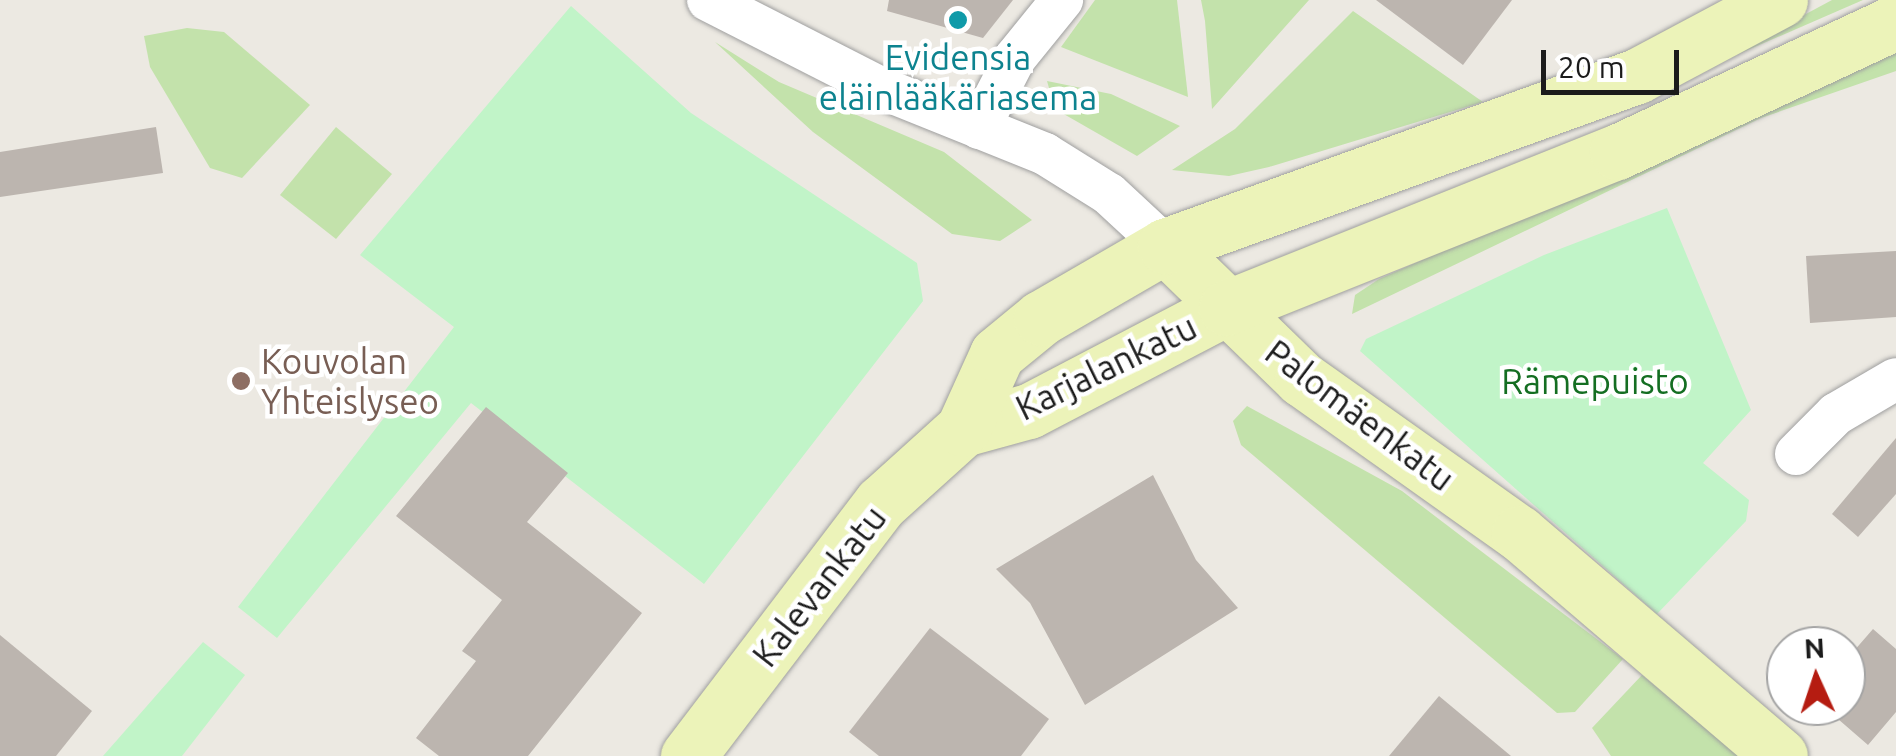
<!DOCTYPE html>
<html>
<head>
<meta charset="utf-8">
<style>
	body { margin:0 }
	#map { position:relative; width:1896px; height:756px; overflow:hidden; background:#ece9e2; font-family:Ubuntu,sans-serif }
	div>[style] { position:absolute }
	.grass>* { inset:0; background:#c3e2ab }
	.park>* { inset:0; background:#c1f4c8 }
	.building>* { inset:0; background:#bcb5af }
	.roads { filter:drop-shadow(0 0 2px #9f9f9f) drop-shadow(0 0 2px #9f9f9f) }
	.street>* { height:42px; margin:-21px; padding:0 21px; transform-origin:21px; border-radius:21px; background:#fff }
	.secondary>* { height:55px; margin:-27.5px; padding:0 27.5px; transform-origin:27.5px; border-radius:27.5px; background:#ecf3b9 }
	.dots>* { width:28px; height:28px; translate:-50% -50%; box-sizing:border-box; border:5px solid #fff; border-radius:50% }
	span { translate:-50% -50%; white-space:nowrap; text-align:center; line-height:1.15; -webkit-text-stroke:9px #fff; paint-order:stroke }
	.culture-label { font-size:35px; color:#0d838f }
	.education-label { font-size:35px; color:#785e54 }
	.left { translate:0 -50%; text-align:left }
	.street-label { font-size:35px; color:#1b1b1b }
	.park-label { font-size:35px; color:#146e22 }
	.north { position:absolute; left:1766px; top:626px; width:100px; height:100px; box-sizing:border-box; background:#fff; border:2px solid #a4a4a4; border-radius:50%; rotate:357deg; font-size:28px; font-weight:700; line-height:40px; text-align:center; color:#1b1b1b }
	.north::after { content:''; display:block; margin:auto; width:35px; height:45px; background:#b51c11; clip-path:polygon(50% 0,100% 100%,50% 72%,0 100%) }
	.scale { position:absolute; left:1541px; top:50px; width:138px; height:45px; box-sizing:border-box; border:5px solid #1b1b1b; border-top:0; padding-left:12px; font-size:30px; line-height:35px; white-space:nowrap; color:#1b1b1b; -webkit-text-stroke:8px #fff; paint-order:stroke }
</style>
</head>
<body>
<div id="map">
	<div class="grass">
		<i style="clip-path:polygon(1095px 0,1177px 0,1188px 97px,1061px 47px)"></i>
		<i style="clip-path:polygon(1201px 0,1309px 0,1212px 109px,1205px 21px)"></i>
		<i style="clip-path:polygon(1832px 0,1863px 0,1704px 69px)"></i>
		<i style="clip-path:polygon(1353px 11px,1483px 102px,1269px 167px,1229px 176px,1172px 170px,1235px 129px)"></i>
		<i style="clip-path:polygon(187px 28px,224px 32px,310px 105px,242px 178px,210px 168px,150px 67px,144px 36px)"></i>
		<i style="clip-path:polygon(715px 42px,779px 82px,944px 152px,1032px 220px,1000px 241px,952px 234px,813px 132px)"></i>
		<i style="clip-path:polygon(1896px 52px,1896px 71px,1761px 118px,1352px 314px,1355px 295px,1379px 279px)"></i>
		<i style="clip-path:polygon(1047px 81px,1111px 94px,1180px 126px,1137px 156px,1055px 109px)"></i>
		<i style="clip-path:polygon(336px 127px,392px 174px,336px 239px,280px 195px)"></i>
		<i style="clip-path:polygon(1247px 406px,1402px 491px,1623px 659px,1575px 712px,1557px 713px,1241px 445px,1233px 421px)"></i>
		<i style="clip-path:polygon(1642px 675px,1739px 756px,1611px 756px,1592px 728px)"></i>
	</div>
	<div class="park">
		<i style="clip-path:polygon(571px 6px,691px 113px,917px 263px,923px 301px,704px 584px,471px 403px,277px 638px,238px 607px,454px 327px,360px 255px)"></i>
		<i style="clip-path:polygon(1667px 208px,1751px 410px,1703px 463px,1749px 500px,1746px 521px,1657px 614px,1360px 351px,1366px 339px,1544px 255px)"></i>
		<i style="clip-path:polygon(203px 642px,245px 675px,182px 756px,103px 756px)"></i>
	</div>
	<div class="building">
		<i style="clip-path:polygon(889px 0,1013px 0,983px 38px,887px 11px)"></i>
		<i style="clip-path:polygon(1376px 0,1512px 0,1463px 65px)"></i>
		<i style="clip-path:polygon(156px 127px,163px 173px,0 197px,0 152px)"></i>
		<i style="clip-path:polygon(1896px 251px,1896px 317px,1810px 323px,1806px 256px)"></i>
		<i style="clip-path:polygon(486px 407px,568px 473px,527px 522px,642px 613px,528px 756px,439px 756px,416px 738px,476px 661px,462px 651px,502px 600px,396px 516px)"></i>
		<i style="clip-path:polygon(1896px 438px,1896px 494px,1858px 537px,1832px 514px)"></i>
		<i style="clip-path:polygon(1153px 475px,1196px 560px,1238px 608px,1085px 705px,1030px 603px,996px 569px)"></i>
		<i style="clip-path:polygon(930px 628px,1049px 719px,1021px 756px,879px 756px,849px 732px)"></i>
		<i style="clip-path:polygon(1873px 629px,1896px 649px,1896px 712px,1868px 745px,1823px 706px,1846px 706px,1846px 646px,1827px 646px,1835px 637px,1853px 652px)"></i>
		<i style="clip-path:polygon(0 635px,92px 711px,56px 756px,0 756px)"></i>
		<i style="clip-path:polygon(1439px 696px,1511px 756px,1389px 756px)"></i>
	</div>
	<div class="roads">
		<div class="street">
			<i style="left:708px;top:0;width:194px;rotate:27deg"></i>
			<i style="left:881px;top:88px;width:177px;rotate:21.9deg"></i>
			<i style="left:1045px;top:154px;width:75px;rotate:32deg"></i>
			<i style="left:1109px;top:194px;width:76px;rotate:42.9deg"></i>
			<i style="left:979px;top:128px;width:79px;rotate:-62.8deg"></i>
			<i style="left:1015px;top:58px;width:75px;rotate:-51deg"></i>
			<i style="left:1796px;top:454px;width:57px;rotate:-45deg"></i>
			<i style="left:1836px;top:414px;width:69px;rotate:-30.3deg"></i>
		</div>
		<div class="secondary">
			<i style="left:1165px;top:246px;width:191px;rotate:44.2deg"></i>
			<i style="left:1302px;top:379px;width:266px;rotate:35.4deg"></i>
			<i style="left:1519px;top:533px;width:343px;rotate:40.5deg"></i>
			<i style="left:963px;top:429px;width:68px;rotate:-15.3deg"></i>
			<i style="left:1029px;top:411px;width:222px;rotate:-27.6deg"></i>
			<i style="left:1226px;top:308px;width:421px;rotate:-21.8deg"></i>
			<i style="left:1617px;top:152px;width:308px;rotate:-25deg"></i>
			<i style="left:688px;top:756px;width:318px;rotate:-52.7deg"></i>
			<i style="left:881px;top:503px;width:110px;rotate:-42.1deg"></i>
			<i style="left:963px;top:429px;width:82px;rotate:-65.6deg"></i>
			<i style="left:997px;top:354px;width:57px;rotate:-39.3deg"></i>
			<i style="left:1041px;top:318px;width:143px;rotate:-30.1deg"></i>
			<i style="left:1165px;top:246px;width:502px;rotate:-19.81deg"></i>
			<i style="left:1637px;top:76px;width:162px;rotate:-28deg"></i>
		</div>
	</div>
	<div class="dots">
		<i style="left:958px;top:20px;background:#0f9aa8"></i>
		<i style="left:241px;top:381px;background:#8d6e63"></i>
	</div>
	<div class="culture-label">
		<span style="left:958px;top:77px">Evidensia<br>eläinlääkäriasema</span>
	</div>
	<div class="education-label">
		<span class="left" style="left:261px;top:381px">Kouvolan<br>Yhteislyseo</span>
	</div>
	<div class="street-label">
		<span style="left:1106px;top:367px;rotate:-26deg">Karjalankatu</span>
		<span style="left:1360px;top:415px;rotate:37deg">Palomäenkatu</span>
		<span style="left:819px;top:586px;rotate:-52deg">Kalevankatu</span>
	</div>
	<div class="park-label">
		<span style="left:1595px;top:381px">Rämepuisto</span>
	</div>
	<div class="north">N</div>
	<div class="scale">20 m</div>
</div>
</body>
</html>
